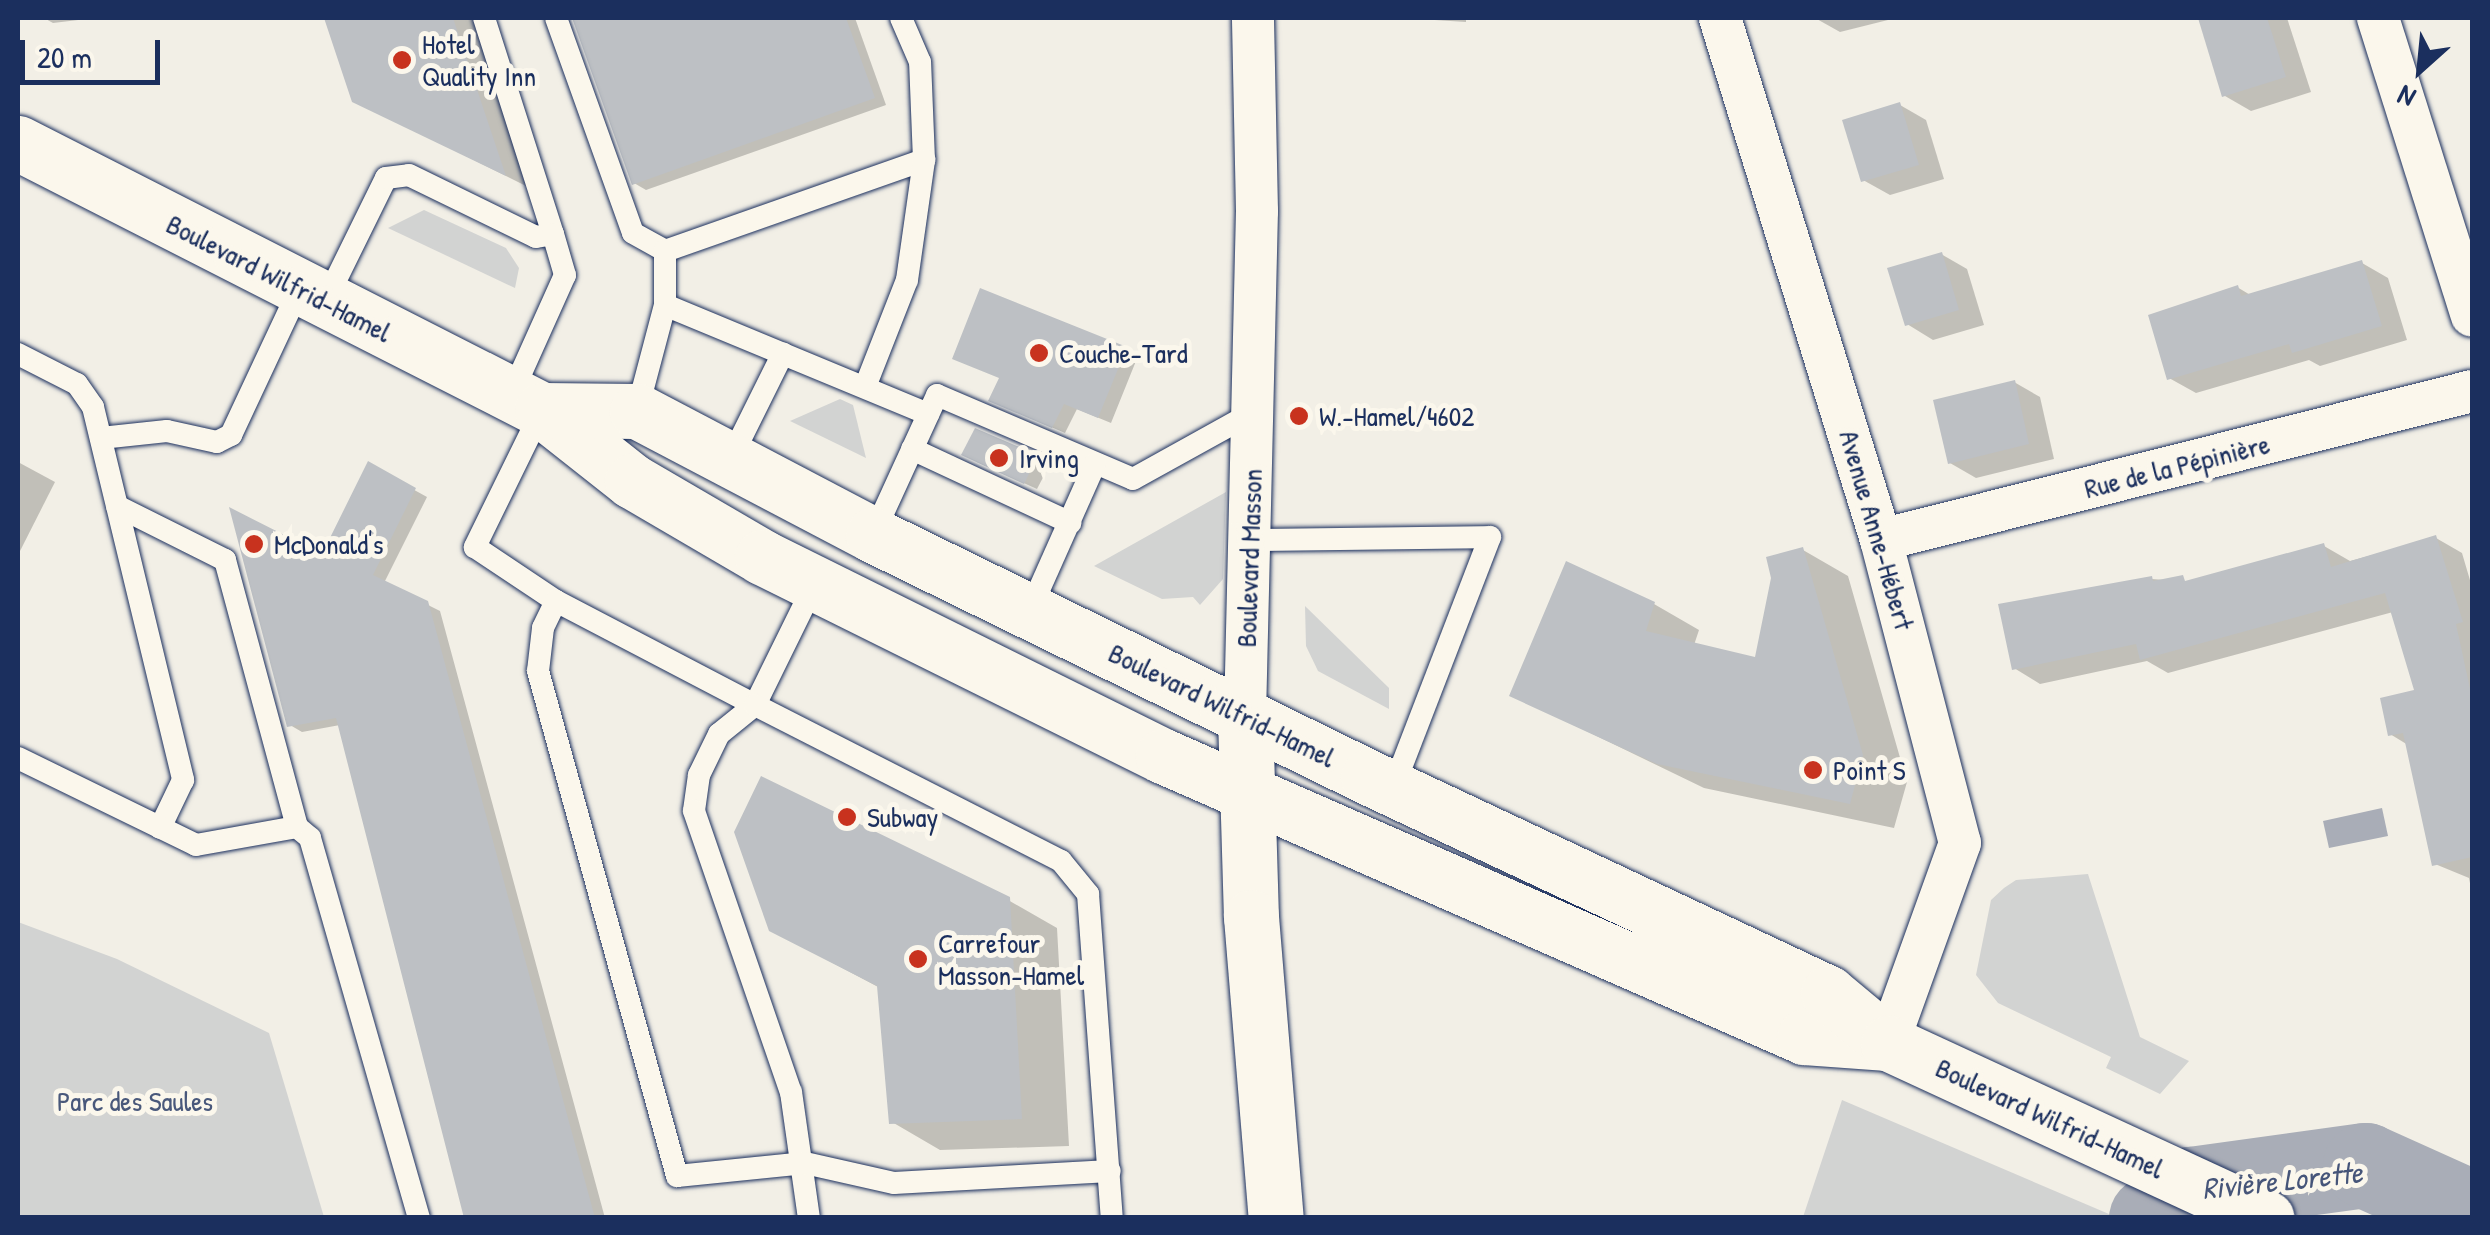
<!DOCTYPE html>
<html>
<head>
<meta charset="utf-8">
<style>
	body { margin:0 }
	#map { position:relative; width:2490px; height:1235px; overflow:hidden; background:#f2efe6; font-family:"Patrick Hand",sans-serif }
	div>[style] { position:absolute }
	.green>* { inset:0; background:#d2d3d2 }
	.water>* { inset:0; background:#a9adb7 }
	.shadow>* { inset:0; background:#0003 }
	.river>* { height:85px; margin:-42.5px; padding:0 42.5px; transform-origin:42.5px; border-radius:42.5px; background:#a9adb7 }
	.building>* { inset:0; background:#bdc0c4 }
	.roads { filter:drop-shadow(0 0 2px #1b2f5e) drop-shadow(0 0 2px #1b2f5e) }
	.service>* { height:22px; margin:-11px; padding:0 11px; transform-origin:11px; border-radius:11px; background:#fbf7ec }
	.minor>* { height:42px; margin:-21px; padding:0 21px; transform-origin:21px; border-radius:21px; background:#fbf7ec }
	.secondary>* { height:55px; margin:-27.5px; padding:0 27.5px; transform-origin:27.5px; border-radius:27.5px; background:#fbf7ec }
	.primary>* { height:55px; margin:-27.5px; padding:0 27.5px; transform-origin:27.5px; border-radius:27.5px; background:#fbf7ec }
	.dots>* { width:28px; height:28px; translate:-50% -50%; box-sizing:border-box; border:5px solid #fbf7ec; border-radius:50% }
	span { translate:-50% -50%; white-space:nowrap; text-align:center; line-height:1.15; -webkit-text-stroke:10px #fbf7ec; paint-order:stroke }
	.poi-label { font-size:28px; color:#1b2f5e }
	.left { translate:0 -50%; text-align:left }
	.street-label { font-size:28px; color:#1b2f5e }
	.park-label { font-size:28px; color:#49587b }
	.water-label { font-size:30px; color:#465579; font-style:italic }
	.frame { position:absolute; inset:0; border:20px solid #1b2f5e; pointer-events:none }
	.north { position:absolute; left:2370px; top:20px; width:100px; height:100px; -webkit-text-stroke:8px #fbf7ec; paint-order:stroke; rotate:207deg; font-size:28px; font-weight:700; line-height:40px; text-align:center; color:#1b2f5e }
	.north::after { content:''; display:block; margin:auto; width:35px; height:45px; background:#1b2f5e; clip-path:polygon(50% 0,100% 100%,50% 72%,0 100%) }
	.scale { position:absolute; left:20px; top:40px; width:140px; height:45px; box-sizing:border-box; border:5px solid #1b2f5e; border-top:0; padding-left:12px; font-size:30px; line-height:35px; white-space:nowrap; color:#1b2f5e; -webkit-text-stroke:8px #fbf7ec; paint-order:stroke }
</style>
</head>
<body>
<div id="map">
	<div class="green">
		<i style="clip-path:polygon(424px 210px,506px 248px,519px 268px,515px 288px,388px 228px)"></i>
		<i style="clip-path:polygon(840px 399px,853px 405px,866px 458px,790px 421px)"></i>
		<i style="clip-path:polygon(1226px 492px,1223px 579px,1200px 605px,1193px 597px,1162px 599px,1094px 566px)"></i>
		<i style="clip-path:polygon(1305px 606px,1389px 688px,1389px 709px,1318px 671px,1306px 646px)"></i>
		<i style="clip-path:polygon(2088px 874px,2140px 1037px,2189px 1061px,2160px 1094px,2106px 1068px,2111px 1057px,1998px 1003px,1976px 975px,1991px 900px,2004px 888px,2016px 880px)"></i>
		<i style="clip-path:polygon(18px 922px,117px 959px,269px 1033px,324px 1217px,18px 1217px)"></i>
		<i style="clip-path:polygon(1842px 1100px,2116px 1217px,1803px 1217px)"></i>
	</div>
	<div class="water">
		<i style="clip-path:polygon(2382px 808px,2388px 836px,2329px 848px,2323px 821px)"></i>
	</div>
	<div class="shadow">
		<i style="clip-path:polygon(44px 18px,95px 18px,53px 23px)"></i>
		<i style="clip-path:polygon(326px 18px,482px 18px,542px 194px,354px 100px)"></i>
		<i style="clip-path:polygon(574px 18px,855px 18px,886px 105px,646px 190px,634px 183px)"></i>
		<i style="clip-path:polygon(1403px 18px,1466px 18px,1466px 22px)"></i>
		<i style="clip-path:polygon(1815px 18px,1887px 18px,1888px 20px,1840px 32px)"></i>
		<i style="clip-path:polygon(2201px 18px,2287px 18px,2311px 92px,2251px 111px,2225px 96px)"></i>
		<i style="clip-path:polygon(1900px 105px,1926px 120px,1944px 179px,1890px 195px,1863px 180px)"></i>
		<i style="clip-path:polygon(1941px 254px,1967px 269px,1984px 325px,1933px 340px,1907px 324px)"></i>
		<i style="clip-path:polygon(2362px 263px,2388px 278px,2407px 340px,2320px 366px,2309px 360px,2196px 393px,2169px 378px,2237px 287px,2252px 296px)"></i>
		<i style="clip-path:polygon(1126px 349px,1138px 356px,1111px 423px,1077px 409px,1065px 433px,1004px 407px)"></i>
		<i style="clip-path:polygon(2014px 382px,2040px 397px,2054px 459px,1976px 478px,1950px 463px)"></i>
		<i style="clip-path:polygon(976px 431px,1050px 464px,1037px 489px,977px 462px)"></i>
		<i style="clip-path:polygon(18px 462px,55px 482px,18px 555px)"></i>
		<i style="clip-path:polygon(369px 465px,427px 497px,384px 583px,440px 611px,605px 1218px,467px 1218px,340px 725px,302px 732px,290px 725px,323px 557px)"></i>
		<i style="clip-path:polygon(2436px 538px,2462px 553px,2472px 587px,2472px 894px,2469px 878px,2435px 864px,2408px 745px,2390px 734px,2417px 692px,2393px 612px,2168px 673px,2147px 661px,2040px 684px,2014px 668px,2152px 579px,2191px 582px,2324px 546px,2350px 561px)"></i>
		<i style="clip-path:polygon(1803px 550px,1848px 576px,1907px 782px,1894px 828px,1704px 788px,1512px 695px,1654px 604px,1699px 630px,1694px 645px,1757px 660px)"></i>
		<i style="clip-path:polygon(1008px 900px,1057px 928px,1069px 1146px,940px 1150px,892px 1122px,880px 988px,771px 930px)"></i>
	</div>
	<div class="river">
		<i style="left:2151px;top:1218px;width:49px;rotate:-36.6deg"></i>
		<i style="left:2190px;top:1189px;width:177px;rotate:-7.8deg"></i>
		<i style="left:2365px;top:1165px;width:117px;rotate:24.2deg"></i>
	</div>
	<div class="building">
		<i style="clip-path:polygon(324px 18px,453px 18px,506px 176px,352px 102px)"></i>
		<i style="clip-path:polygon(572px 18px,846px 18px,875px 98px,632px 185px)"></i>
		<i style="clip-path:polygon(2198px 18px,2267px 18px,2286px 77px,2222px 97px)"></i>
		<i style="clip-path:polygon(1900px 102px,1919px 165px,1861px 182px,1842px 120px)"></i>
		<i style="clip-path:polygon(1942px 252px,1959px 310px,1905px 326px,1887px 268px)"></i>
		<i style="clip-path:polygon(2362px 260px,2382px 326px,2292px 353px,2289px 344px,2167px 380px,2148px 315px,2238px 285px,2241px 296px)"></i>
		<i style="clip-path:polygon(980px 288px,1127px 347px,1098px 418px,1064px 404px,1052px 428px,988px 401px,999px 378px,952px 359px)"></i>
		<i style="clip-path:polygon(2015px 380px,2029px 444px,1948px 464px,1933px 400px)"></i>
		<i style="clip-path:polygon(975px 428px,1038px 455px,1024px 484px,961px 455px)"></i>
		<i style="clip-path:polygon(368px 461px,416px 488px,373px 575px,428px 601px,595px 1218px,464px 1218px,336px 718px,287px 727px,229px 507px,322px 554px)"></i>
		<i style="clip-path:polygon(2436px 535px,2463px 622px,2456px 624px,2472px 698px,2472px 857px,2432px 866px,2403px 733px,2388px 736px,2380px 698px,2414px 690px,2385px 593px,2140px 660px,2136px 644px,2012px 670px,1998px 604px,2152px 576px,2153px 581px,2183px 575px,2185px 581px,2324px 543px,2331px 567px)"></i>
		<i style="clip-path:polygon(1803px 547px,1863px 755px,1850px 804px,1657px 764px,1509px 696px,1566px 561px,1655px 602px,1646px 631px,1755px 657px,1771px 578px,1766px 557px)"></i>
		<i style="clip-path:polygon(761px 776px,1010px 897px,1022px 1119px,889px 1124px,877px 986px,769px 931px,734px 832px)"></i>
	</div>
	<div class="roads">
		<div class="service">
			<i style="left:484px;top:18px;width:227px;rotate:72.3deg"></i>
			<i style="left:556px;top:18px;width:228px;rotate:70.3deg"></i>
			<i style="left:633px;top:233px;width:37px;rotate:29deg"></i>
			<i style="left:665px;top:251px;width:275px;rotate:-19.4deg"></i>
			<i style="left:924px;top:160px;width:98px;rotate:-92.3deg"></i>
			<i style="left:920px;top:62px;width:48px;rotate:-113.4deg"></i>
			<i style="left:665px;top:251px;width:54px;rotate:90deg"></i>
			<i style="left:665px;top:305px;width:285px;rotate:22.5deg"></i>
			<i style="left:326px;top:300px;width:136px;rotate:-63.8deg"></i>
			<i style="left:386px;top:178px;width:23px;rotate:-7deg"></i>
			<i style="left:409px;top:175px;width:141px;rotate:26deg"></i>
			<i style="left:536px;top:237px;width:17px;rotate:-10deg"></i>
			<i style="left:553px;top:234px;width:43px;rotate:73.7deg"></i>
			<i style="left:565px;top:275px;width:132px;rotate:114.2deg"></i>
			<i style="left:18px;top:354px;width:66px;rotate:27deg"></i>
			<i style="left:77px;top:384px;width:28px;rotate:55deg"></i>
			<i style="left:93px;top:407px;width:384px;rotate:76.4deg"></i>
			<i style="left:183px;top:780px;width:53px;rotate:115.6deg"></i>
			<i style="left:865px;top:387px;width:115px;rotate:-68.6deg"></i>
			<i style="left:907px;top:280px;width:121px;rotate:-81.9deg"></i>
			<i style="left:542px;top:410px;width:153px;rotate:116.1deg"></i>
			<i style="left:475px;top:547px;width:97px;rotate:33.7deg"></i>
			<i style="left:556px;top:601px;width:225px;rotate:27.6deg"></i>
			<i style="left:755px;top:705px;width:46px;rotate:141.1deg"></i>
			<i style="left:719px;top:734px;width:46px;rotate:116deg"></i>
			<i style="left:699px;top:775px;width:36px;rotate:98deg"></i>
			<i style="left:694px;top:811px;width:297px;rotate:71deg"></i>
			<i style="left:791px;top:1092px;width:127px;rotate:81.9deg"></i>
			<i style="left:637px;top:411px;width:110px;rotate:-75.2deg"></i>
			<i style="left:101px;top:438px;width:66px;rotate:-6.1deg"></i>
			<i style="left:167px;top:431px;width:51px;rotate:12.4deg"></i>
			<i style="left:217px;top:442px;width:16px;rotate:-27deg"></i>
			<i style="left:231px;top:435px;width:160px;rotate:-64.9deg"></i>
			<i style="left:912px;top:449px;width:175px;rotate:25deg"></i>
			<i style="left:730px;top:460px;width:119px;rotate:-63.6deg"></i>
			<i style="left:117px;top:506px;width:121px;rotate:26.6deg"></i>
			<i style="left:225px;top:560px;width:277px;rotate:74.9deg"></i>
			<i style="left:873px;top:535px;width:154px;rotate:-65.4deg"></i>
			<i style="left:937px;top:395px;width:213px;rotate:23.2deg"></i>
			<i style="left:1133px;top:479px;width:138px;rotate:-29deg"></i>
			<i style="left:1250px;top:540px;width:240px;rotate:-0.7deg"></i>
			<i style="left:1490px;top:537px;width:270px;rotate:111.1deg"></i>
			<i style="left:815px;top:583px;width:136px;rotate:116.2deg"></i>
			<i style="left:755px;top:705px;width:343px;rotate:27deg"></i>
			<i style="left:1061px;top:861px;width:43px;rotate:50.7deg"></i>
			<i style="left:1088px;top:894px;width:325px;rotate:85.8deg"></i>
			<i style="left:556px;top:601px;width:30px;rotate:116deg"></i>
			<i style="left:543px;top:628px;width:43px;rotate:96.6deg"></i>
			<i style="left:538px;top:671px;width:524px;rotate:74.61deg"></i>
			<i style="left:677px;top:1176px;width:129px;rotate:-5.8deg"></i>
			<i style="left:805px;top:1163px;width:91px;rotate:12.7deg"></i>
			<i style="left:894px;top:1183px;width:216px;rotate:-3.2deg"></i>
			<i style="left:1030px;top:610px;width:160px;rotate:-66deg"></i>
			<i style="left:18px;top:758px;width:198px;rotate:26deg"></i>
			<i style="left:196px;top:845px;width:103px;rotate:-10.1deg"></i>
			<i style="left:297px;top:827px;width:17px;rotate:40deg"></i>
			<i style="left:310px;top:838px;width:395px;rotate:74deg"></i>
		</div>
		<div class="minor">
			<i style="left:1720px;top:18px;width:546px;rotate:72.86deg"></i>
			<i style="left:1881px;top:540px;width:313px;rotate:75.4deg"></i>
			<i style="left:1960px;top:843px;width:213px;rotate:109.8deg"></i>
			<i style="left:2378px;top:18px;width:312px;rotate:72.5deg"></i>
			<i style="left:1881px;top:540px;width:609px;rotate:-14.15deg"></i>
			<i style="left:1245px;top:716px;width:505px;rotate:-88.64deg"></i>
			<i style="left:1257px;top:211px;width:193px;rotate:-91.2deg"></i>
		</div>
		<div class="secondary">
			<i style="left:1245px;top:716px;width:201px;rotate:88.3deg"></i>
			<i style="left:1251px;top:917px;width:302px;rotate:85.3deg"></i>
		</div>
		<div class="primary">
			<i style="left:18px;top:143px;width:588px;rotate:27deg"></i>
			<i style="left:542px;top:410px;width:115px;rotate:38.3deg"></i>
			<i style="left:632px;top:481px;width:151px;rotate:30.3deg"></i>
			<i style="left:762px;top:557px;width:448px;rotate:26.4deg"></i>
			<i style="left:1163px;top:756px;width:700px;rotate:23.67deg"></i>
			<i style="left:1804px;top:1037px;width:84px;rotate:4.1deg"></i>
			<i style="left:542px;top:410px;width:95px;rotate:0.6deg"></i>
			<i style="left:637px;top:411px;width:267px;rotate:27.7deg"></i>
			<i style="left:873px;top:535px;width:551px;rotate:26.05deg"></i>
			<i style="left:1368px;top:777px;width:508px;rotate:25.15deg"></i>
			<i style="left:1828px;top:993px;width:78px;rotate:39.8deg"></i>
			<i style="left:1888px;top:1043px;width:417px;rotate:24.8deg"></i>
		</div>
	</div>
	<div class="dots">
		<i style="left:402px;top:60px;background:#c8321e"></i>
		<i style="left:1039px;top:353px;background:#c8321e"></i>
		<i style="left:1299px;top:416px;background:#c8321e"></i>
		<i style="left:999px;top:458px;background:#c8321e"></i>
		<i style="left:254px;top:544px;background:#c8321e"></i>
		<i style="left:1813px;top:770px;background:#c8321e"></i>
		<i style="left:847px;top:817px;background:#c8321e"></i>
		<i style="left:918px;top:959px;background:#c8321e"></i>
	</div>
	<div class="poi-label">
		<span class="left" style="left:422px;top:60px">Hotel<br>Quality Inn</span>
		<span class="left" style="left:1059px;top:353px">Couche-Tard</span>
		<span class="left" style="left:1319px;top:416px">W.-Hamel/4602</span>
		<span class="left" style="left:1019px;top:458px">Irving</span>
		<span class="left" style="left:274px;top:544px">McDonald's</span>
		<span class="left" style="left:1833px;top:770px">Point S</span>
		<span class="left" style="left:867px;top:817px">Subway</span>
		<span class="left" style="left:938px;top:959px">Carrefour<br>Masson-Hamel</span>
	</div>
	<div class="street-label">
		<span style="left:279px;top:278px;rotate:27deg">Boulevard Wilfrid-Hamel</span>
		<span style="left:2177px;top:466px;rotate:-14deg">Rue de la Pépinière</span>
		<span style="left:1877px;top:530px;rotate:74deg">Avenue Anne-Hébert</span>
		<span style="left:1249px;top:558px;rotate:-88deg">Boulevard Masson</span>
		<span style="left:1222px;top:705px;rotate:26deg">Boulevard Wilfrid-Hamel</span>
		<span style="left:2050px;top:1118px;rotate:25deg">Boulevard Wilfrid-Hamel</span>
	</div>
	<div class="park-label">
		<span style="left:135px;top:1101px">Parc des Saules</span>
	</div>
	<div class="water-label">
		<span style="left:2282px;top:1180px;rotate:-6deg">Rivière Lorette</span>
	</div>
	<div class="frame"></div>
	<div class="north">N</div>
	<div class="scale">20 m</div>
</div>
</body>
</html>
